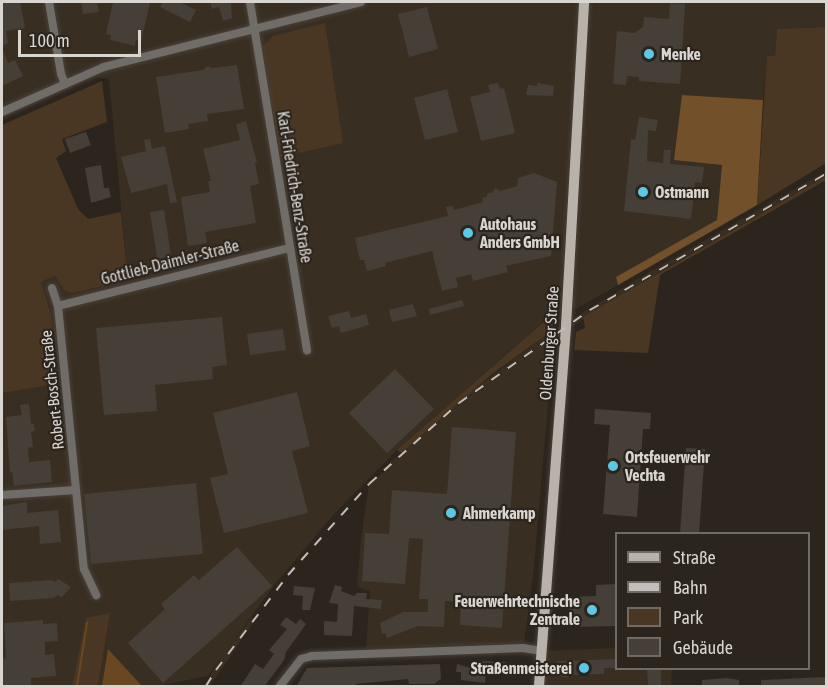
<!DOCTYPE html>
<html>
<head>
<meta charset="utf-8">
<style>
	body { margin:0 }
	#map { position:relative; width:828px; height:688px; overflow:hidden; background:#2c251e; font-family:"Asap Condensed",sans-serif }
	div>[style] { position:absolute }
	.built>* { inset:0; background:#392e22 }
	.green>* { inset:0; background:#4a3723 }
	.forest>* { inset:0; background:#72512a }
	.water>* { inset:0; background:#694821 }
	.stream>* { height:2px; margin:-1px; padding:0 1px; transform-origin:1px; border-radius:1px; background:#694821 }
	.building>* { inset:0; background:#463f37 }
	.roads { filter:drop-shadow(0 0 2px #48413a) drop-shadow(0 0 2px #48413a) }
	.minor>* { height:8px; margin:-4px; padding:0 4px; transform-origin:4px; border-radius:4px; background:#706c68 }
	.major>* { height:10px; margin:-5px; padding:0 5px; transform-origin:5px; border-radius:5px; background:#b9b2aa }
	.rail>* { height:2px; margin-top:-1px; transform-origin:0; background:repeating-linear-gradient(90deg,#c3beb9 0 10px,transparent 0 20px) }
	.dots>* { width:16px; height:16px; translate:-50% -50%; box-sizing:border-box; border:3px solid #2c251e; border-radius:50% }
	span { translate:-50% -50%; white-space:nowrap; text-align:center; line-height:1.15; -webkit-text-stroke:4.5px #2c251e; paint-order:stroke }
	.poi-label { font-size:16px; color:#d9d5d0; font-weight:700 }
	.left { translate:0 -50%; text-align:left }
	.right { translate:-100% -50%; text-align:right }
	.street-label { font-size:16px; color:#d9d5d0 }
	.frame { position:absolute; inset:0; border:3px solid #d9d5d0; pointer-events:none }
	.legend { position:absolute; left:615px; top:532px; width:195px; height:138px; box-sizing:border-box; background:#2c251e; border:2px solid #716b65; margin:0; padding:8px 10px; list-style:none; font-size:18px; color:#d9d5d0 }
	.legend li { display:flex; align-items:center; gap:12px; height:30px }
	.legend b { width:30px; border:2px solid #716b65 }
	.scale { position:absolute; left:18px; top:30px; width:123px; height:27px; box-sizing:border-box; border:3px solid #d9d5d0; border-top:0; padding-left:8px; font-size:18px; line-height:21px; white-space:nowrap; color:#d9d5d0; -webkit-text-stroke:4px #2c251e; paint-order:stroke }
</style>
</head>
<body>
<div id="map">
	<div class="built">
		<i style="clip-path:polygon(2px 2px,826px 2px,826px 27px,777px 29px,775px 56px,767px 56px,763px 100px,682px 95px,722px 165px,717px 220px,616px 277px,618px 285px,576px 309px,552px 314px,397px 450px,335px 513px,272px 588px,227px 650px,252px 617px,255px 620px,210px 686px,204px 686px,221px 657px,208px 676px,157px 686px,98px 686px,110px 613px,86px 619px,72px 686px,2px 686px,2px 393px,56px 384px,51px 314px,41px 282px,55px 276px,64px 290px,128px 279px,109px 79px,96px 77px,2px 118px)"></i>
		<i style="clip-path:polygon(826px 171px,826px 176px,661px 271px,545px 343px,553px 348px,534px 567px,524px 643px,366px 648px,370px 591px,357px 587px,361px 539px,369px 484px,385px 471px,383px 469px,459px 401px,552px 331px,658px 267px)"></i>
		<i style="clip-path:polygon(616px 648px,616px 668px,672px 669px,671px 686px,539px 686px,542px 651px)"></i>
	</div>
	<div class="green">
		<i style="clip-path:polygon(325px 23px,343px 143px,281px 157px,262px 47px,273px 36px)"></i>
		<i style="clip-path:polygon(826px 27px,826px 163px,757px 205px,767px 56px,775px 56px,777px 29px)"></i>
		<i style="clip-path:polygon(102px 81px,107px 122px,62px 139px,66px 151px,56px 158px,78px 209px,88px 219px,121px 212px,128px 280px,71px 293px,64px 290px,55px 276px,41px 282px,51px 314px,56px 384px,2px 393px,2px 125px)"></i>
		<i style="clip-path:polygon(826px 176px,826px 180px,660px 275px,648px 353px,574px 350px,576px 332px,585px 328px,583px 317px)"></i>
		<i style="clip-path:polygon(555px 312px,552px 331px,492px 374px,401px 453px,397px 450px)"></i>
		<i style="clip-path:polygon(110px 613px,98px 686px,72px 686px,86px 618px)"></i>
	</div>
	<div class="forest">
		<i style="clip-path:polygon(682px 95px,763px 100px,757px 205px,618px 285px,616px 277px,717px 220px,722px 165px,674px 160px)"></i>
	</div>
	<div class="water">
		<i style="clip-path:polygon(108px 649px,142px 686px,102px 686px)"></i>
	</div>
	<div class="stream">
		<i style="left:77px;top:686px;width:64px;rotate:-81deg"></i>
	</div>
	<div class="building">
		<i style="clip-path:polygon(2px 2px,20px 2px,25px 28px,6px 31px,8px 43px,2px 46px)"></i>
		<i style="clip-path:polygon(81px 2px,97px 2px,99px 12px,83px 14px)"></i>
		<i style="clip-path:polygon(113px 2px,150px 2px,141px 42px,136px 40px,135px 46px,110px 40px,111px 35px,106px 34px)"></i>
		<i style="clip-path:polygon(163px 2px,180px 2px,196px 10px,190px 22px,160px 7px)"></i>
		<i style="clip-path:polygon(210px 2px,231px 2px,232px 18px,223px 21px,219px 7px,212px 9px)"></i>
		<i style="clip-path:polygon(670px 3px,685px 4px,680px 84px,639px 81px,639px 77px,627px 76px,626px 85px,613px 84px,617px 31px,634px 33px,643px 27px,644px 17px,669px 19px)"></i>
		<i style="clip-path:polygon(427px 7px,438px 49px,409px 57px,398px 14px)"></i>
		<i style="clip-path:polygon(2px 48px,8px 63px,15px 60px,23px 76px,2px 86px)"></i>
		<i style="clip-path:polygon(237px 65px,244px 109px,207px 114px,208px 121px,188px 124px,189px 129px,165px 133px,156px 77px,203px 70px,208px 66px,212px 68px)"></i>
		<i style="clip-path:polygon(498px 83px,500px 89px,504px 88px,515px 133px,481px 141px,470px 97px,490px 92px,488px 85px)"></i>
		<i style="clip-path:polygon(537px 83px,554px 86px,553px 96px,526px 95px,528px 85px,537px 86px)"></i>
		<i style="clip-path:polygon(447px 89px,458px 132px,425px 140px,414px 98px)"></i>
		<i style="clip-path:polygon(639px 117px,658px 120px,656px 131px,648px 130px,647px 161px,663px 163px,664px 150px,671px 150px,670px 164px,704px 167px,702px 183px,695px 182px,691px 219px,624px 211px,631px 139px,635px 140px)"></i>
		<i style="clip-path:polygon(246px 121px,257px 163px,255px 163px,259px 184px,250px 186px,256px 223px,205px 232px,207px 243px,188px 246px,181px 197px,210px 192px,208px 181px,211px 181px,203px 149px,240px 140px,236px 124px)"></i>
		<i style="clip-path:polygon(86px 132px,91px 145px,70px 153px,65px 139px)"></i>
		<i style="clip-path:polygon(150px 139px,152px 149px,165px 146px,177px 202px,170px 203px,167px 184px,131px 193px,121px 157px,146px 151px,144px 140px)"></i>
		<i style="clip-path:polygon(101px 165px,104px 188px,109px 188px,111px 197px,91px 203px,85px 168px)"></i>
		<i style="clip-path:polygon(534px 173px,557px 182px,551px 256px,506px 266px,508px 272px,473px 281px,471px 274px,456px 278px,458px 287px,442px 291px,432px 251px,385px 263px,386px 266px,367px 271px,364px 260px,360px 260px,355px 238px,448px 216px,446px 207px,453px 206px,454px 210px,483px 202px,482px 198px,487px 197px,487px 194px,493px 192px,495px 188px,500px 191px,517px 186px,518px 178px)"></i>
		<i style="clip-path:polygon(164px 210px,171px 255px,161px 259px,157px 258px,150px 212px)"></i>
		<i style="clip-path:polygon(462px 300px,464px 306px,430px 315px,429px 309px)"></i>
		<i style="clip-path:polygon(413px 304px,417px 316px,392px 322px,389px 310px)"></i>
		<i style="clip-path:polygon(349px 311px,351px 318px,366px 314px,369px 325px,341px 333px,339px 326px,332px 328px,328px 316px)"></i>
		<i style="clip-path:polygon(222px 317px,227px 365px,212px 367px,213px 379px,155px 385px,157px 411px,104px 415px,96px 328px)"></i>
		<i style="clip-path:polygon(283px 329px,286px 350px,250px 355px,247px 334px)"></i>
		<i style="clip-path:polygon(395px 369px,434px 409px,387px 453px,349px 413px)"></i>
		<i style="clip-path:polygon(297px 392px,310px 446px,292px 451px,308px 513px,224px 533px,210px 478px,228px 474px,213px 413px)"></i>
		<i style="clip-path:polygon(29px 404px,31px 424px,34px 424px,35px 431px,31px 432px,33px 447px,28px 448px,29px 462px,50px 460px,52px 482px,14px 486px,12px 472px,10px 472px,6px 417px,22px 415px,20px 405px)"></i>
		<i style="clip-path:polygon(595px 409px,651px 413px,650px 429px,643px 429px,637px 517px,603px 514px,610px 425px,594px 424px)"></i>
		<i style="clip-path:polygon(452px 427px,516px 432px,502px 628px,460px 625px,461px 602px,445px 601px,444px 627px,418px 626px,387px 638px,385px 633px,382px 634px,380px 623px,403px 612px,428px 612px,428px 599px,419px 599px,423px 539px,409px 538px,405px 584px,362px 581px,365px 533px,389px 534px,392px 490px,447px 494px)"></i>
		<i style="clip-path:polygon(686px 448px,705px 449px,699px 534px,680px 534px)"></i>
		<i style="clip-path:polygon(196px 483px,203px 554px,91px 564px,84px 494px)"></i>
		<i style="clip-path:polygon(27px 502px,27px 513px,58px 510px,61px 542px,40px 544px,39px 526px,2px 530px,2px 506px)"></i>
		<i style="clip-path:polygon(237px 547px,272px 586px,163px 683px,128px 643px,165px 609px,161px 604px,194px 575px,199px 580px)"></i>
		<i style="clip-path:polygon(58px 579px,71px 587px,62px 597px,57px 595px,54px 598px,10px 601px,9px 583px,52px 580px,55px 582px)"></i>
		<i style="clip-path:polygon(616px 584px,616px 626px,571px 627px,568px 597px,596px 596px,596px 585px)"></i>
		<i style="clip-path:polygon(335px 585px,342px 587px,341px 591px,354px 596px,357px 593px,367px 593px,366px 599px,382px 600px,381px 609px,354px 606px,352px 636px,324px 635px,324px 621px,337px 622px,338px 604px,329px 603px)"></i>
		<i style="clip-path:polygon(294px 586px,315px 588px,310px 610px,302px 610px,303px 596px,293px 595px)"></i>
		<i style="clip-path:polygon(286px 617px,296px 624px,300px 619px,306px 624px,286px 652px,284px 660px,264px 687px,240px 687px,255px 664px,263px 669px,274px 654px,269px 650px,287px 629px,280px 625px)"></i>
		<i style="clip-path:polygon(43px 620px,43px 624px,57px 623px,58px 641px,45px 642px,45px 655px,54px 654px,56px 676px,31px 678px,31px 687px,2px 687px,2px 659px,6px 658px,4px 623px)"></i>
		<i style="clip-path:polygon(616px 659px,616px 668px,604px 668px,604px 674px,569px 675px,566px 678px,557px 675px,557px 661px)"></i>
		<i style="clip-path:polygon(482px 661px,506px 662px,507px 674px,486px 672px,485px 683px,461px 680px,461px 672px,456px 672px,457px 664px,481px 671px)"></i>
		<i style="clip-path:polygon(440px 664px,441px 679px,434px 684px,409px 684px,408px 679px,356px 684px,356px 687px,296px 687px,307px 668px)"></i>
		<i style="clip-path:polygon(647px 669px,661px 669px,661px 685px,648px 685px)"></i>
		<i style="clip-path:polygon(826px 677px,826px 687px,761px 687px,761px 680px)"></i>
		<i style="clip-path:polygon(727px 678px,739px 680px,739px 687px,702px 687px,702px 680px)"></i>
	</div>
	<div class="roads">
		<div class="minor">
			<i style="left:49px;top:2px;width:73px;rotate:80.5deg"></i>
			<i style="left:61px;top:74px;width:11px;rotate:68deg"></i>
			<i style="left:250px;top:2px;width:353px;rotate:80.7deg"></i>
			<i style="left:2px;top:112px;width:111px;rotate:-23.8deg"></i>
			<i style="left:104px;top:67px;width:265px;rotate:-14.2deg"></i>
			<i style="left:52px;top:288px;width:19px;rotate:72deg"></i>
			<i style="left:58px;top:306px;width:264px;rotate:84.4deg"></i>
			<i style="left:84px;top:569px;width:29px;rotate:65deg"></i>
			<i style="left:58px;top:306px;width:238px;rotate:-14.1deg"></i>
			<i style="left:2px;top:495px;width:74px;rotate:-3.9deg"></i>
			<i style="left:280px;top:686px;width:34px;rotate:-52deg"></i>
			<i style="left:301px;top:659px;width:11px;rotate:-15deg"></i>
			<i style="left:312px;top:656px;width:211px;rotate:-2.2deg"></i>
			<i style="left:523px;top:648px;width:19px;rotate:9deg"></i>
		</div>
		<div class="major">
			<i style="left:539px;top:686px;width:361px;rotate:-85.7deg"></i>
			<i style="left:566px;top:326px;width:324px;rotate:-86.8deg"></i>
		</div>
	</div>
	<div class="rail">
		<i style="left:206px;top:686px;width:19px;rotate:-58deg"></i>
		<i style="left:216px;top:670px;width:119px;rotate:-52.8deg"></i>
		<i style="left:288px;top:575px;width:122px;rotate:-48.3deg"></i>
		<i style="left:369px;top:484px;width:121px;rotate:-42deg"></i>
		<i style="left:459px;top:403px;width:161px;rotate:-35.4deg"></i>
		<i style="left:590px;top:310px;width:272px;rotate:-30deg"></i>
	</div>
	<div class="dots">
		<i style="left:649px;top:54px;background:#5ac8e6"></i>
		<i style="left:643px;top:192px;background:#5ac8e6"></i>
		<i style="left:468px;top:233px;background:#5ac8e6"></i>
		<i style="left:613px;top:466px;background:#5ac8e6"></i>
		<i style="left:451px;top:513px;background:#5ac8e6"></i>
		<i style="left:592px;top:610px;background:#5ac8e6"></i>
		<i style="left:584px;top:668px;background:#5ac8e6"></i>
	</div>
	<div class="poi-label">
		<span class="left" style="left:661px;top:54px">Menke</span>
		<span class="left" style="left:655px;top:192px">Ostmann</span>
		<span class="left" style="left:480px;top:233px">Autohaus<br>Anders GmbH</span>
		<span class="left" style="left:625px;top:466px">Ortsfeuerwehr<br>Vechta</span>
		<span class="left" style="left:463px;top:513px">Ahmerkamp</span>
		<span class="right" style="left:580px;top:610px">Feuerwehrtechnische<br>Zentrale</span>
		<span class="right" style="left:572px;top:668px">Straßenmeisterei</span>
	</div>
	<div class="street-label">
		<span style="left:295px;top:187px;rotate:81deg">Karl-Friedrich-Benz-Straße</span>
		<span style="left:170px;top:262px;rotate:-14deg">Gottlieb-Daimler-Straße</span>
		<span style="left:549px;top:343px;rotate:-86deg">Oldenburger Straße</span>
		<span style="left:52px;top:390px;rotate:-96deg">Robert-Bosch-Straße</span>
	</div>
	<div class="frame"></div>
	<ul class="legend">
	<li><b style="height:8px;background:#b9b2aa"></b>Straße</li>
	<li><b style="height:8px;background:#c3beb9"></b>Bahn</li>
	<li><b style="height:16px;background:#4a3723"></b>Park</li>
	<li><b style="height:16px;background:#463f37"></b>Gebäude</li>
	</ul>
	<div class="scale">100 m</div>
</div>
</body>
</html>
